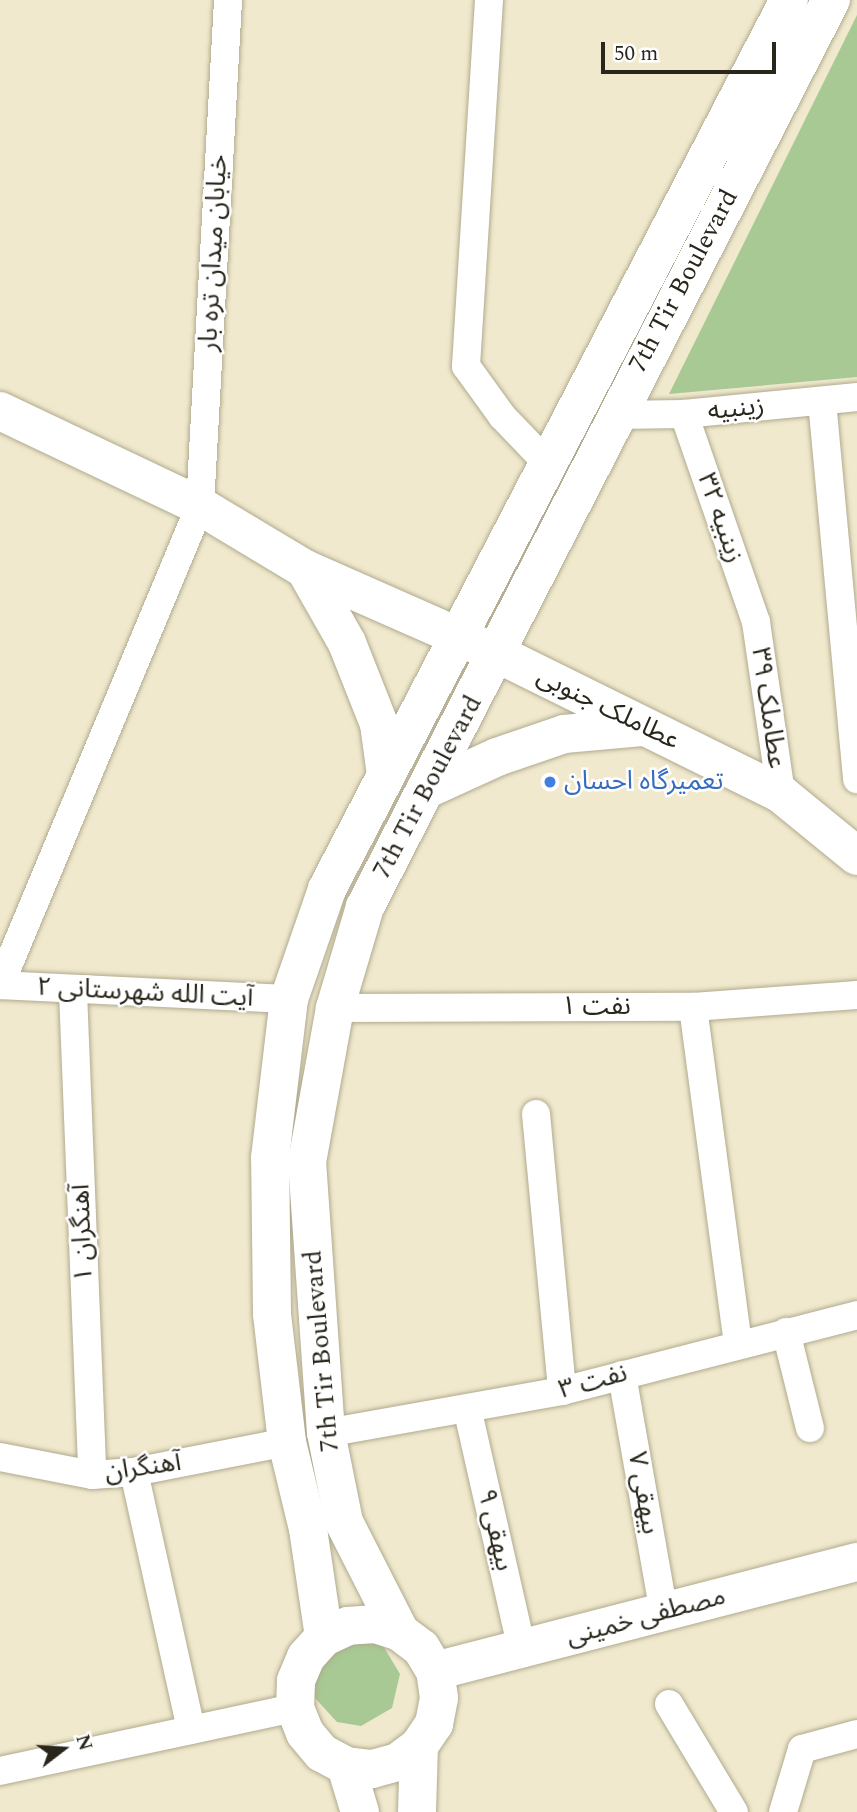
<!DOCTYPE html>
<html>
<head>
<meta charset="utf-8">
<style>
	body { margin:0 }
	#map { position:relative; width:857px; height:1812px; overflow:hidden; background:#f0e9cd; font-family:Spectral,"Noto Sans Arabic",serif }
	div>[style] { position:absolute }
	.green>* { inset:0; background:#a8c993 }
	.roads { filter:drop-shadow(0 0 2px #b0aa8f) drop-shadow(0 0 2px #b0aa8f) }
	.minor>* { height:28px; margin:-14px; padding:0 14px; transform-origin:14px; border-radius:14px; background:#fff }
	.secondary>* { height:38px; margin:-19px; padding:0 19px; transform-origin:19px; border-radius:19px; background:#fff }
	.dots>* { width:19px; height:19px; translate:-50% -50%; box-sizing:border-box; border:4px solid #fff; border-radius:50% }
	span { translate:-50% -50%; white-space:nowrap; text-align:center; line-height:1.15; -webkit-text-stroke:5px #fff; paint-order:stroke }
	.street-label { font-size:26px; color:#29271c }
	.shop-label { font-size:26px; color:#366cbe }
	.left { translate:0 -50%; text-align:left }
	.north { position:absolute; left:28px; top:1714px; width:70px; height:70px; -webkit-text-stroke:5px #fff; paint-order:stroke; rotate:73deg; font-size:19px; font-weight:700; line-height:28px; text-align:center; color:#29271c }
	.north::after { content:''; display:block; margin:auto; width:24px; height:32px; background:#29271c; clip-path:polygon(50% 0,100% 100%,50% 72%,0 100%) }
	.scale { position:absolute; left:601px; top:42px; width:175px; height:32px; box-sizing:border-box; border:4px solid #29271c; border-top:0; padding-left:9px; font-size:21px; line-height:24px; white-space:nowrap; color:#29271c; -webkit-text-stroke:5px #fff; paint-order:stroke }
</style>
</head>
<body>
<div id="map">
	<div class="green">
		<i style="clip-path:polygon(857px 15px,857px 377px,669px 394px)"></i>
		<i style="clip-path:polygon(347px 1637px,382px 1644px,400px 1674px,392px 1708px,361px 1726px,337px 1722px,314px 1697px,312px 1675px)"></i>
	</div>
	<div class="roads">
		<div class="minor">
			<i style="left:489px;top:0;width:367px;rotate:93.6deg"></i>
			<i style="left:466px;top:366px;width:62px;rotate:54.2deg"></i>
			<i style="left:502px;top:416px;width:65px;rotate:46.2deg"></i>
			<i style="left:822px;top:401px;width:380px;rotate:84.7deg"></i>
			<i style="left:684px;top:414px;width:220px;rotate:70.9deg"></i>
			<i style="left:756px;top:622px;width:174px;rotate:81.7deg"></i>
			<i style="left:614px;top:415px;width:70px;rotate:-0.8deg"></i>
			<i style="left:684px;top:414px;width:174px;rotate:-5.6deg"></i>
			<i style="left:0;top:985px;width:519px;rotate:-67.34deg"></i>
			<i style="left:200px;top:506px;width:507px;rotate:-86.83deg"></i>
			<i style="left:0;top:985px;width:289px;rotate:2.8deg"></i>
			<i style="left:73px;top:992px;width:483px;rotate:87.7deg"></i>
			<i style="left:693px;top:1007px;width:340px;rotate:82.4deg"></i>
			<i style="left:335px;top:1008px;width:358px;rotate:-0.2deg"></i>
			<i style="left:693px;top:1007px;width:164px;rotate:-4.2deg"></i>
			<i style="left:536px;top:1114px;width:278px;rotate:84.6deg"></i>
			<i style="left:786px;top:1332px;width:99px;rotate:76deg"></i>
			<i style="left:622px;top:1375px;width:241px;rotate:80deg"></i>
			<i style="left:468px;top:1412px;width:243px;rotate:77.2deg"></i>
			<i style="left:326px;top:1433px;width:240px;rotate:-10.1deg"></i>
			<i style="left:562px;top:1391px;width:305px;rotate:-14.4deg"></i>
			<i style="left:0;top:1457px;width:94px;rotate:11.1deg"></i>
			<i style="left:92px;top:1475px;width:42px;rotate:-4.1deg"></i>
			<i style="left:134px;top:1472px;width:156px;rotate:-11.1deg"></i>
			<i style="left:134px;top:1472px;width:264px;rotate:77.5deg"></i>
			<i style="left:669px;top:1704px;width:126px;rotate:59deg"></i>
			<i style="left:0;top:1771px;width:302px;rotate:-12.1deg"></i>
			<i style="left:783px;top:1812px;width:66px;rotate:-73.2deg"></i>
			<i style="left:802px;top:1749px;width:57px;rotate:-15.3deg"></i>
		</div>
		<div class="secondary">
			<i style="left:0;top:411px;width:221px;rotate:25.4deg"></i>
			<i style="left:200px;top:506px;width:122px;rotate:31deg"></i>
			<i style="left:305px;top:569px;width:211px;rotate:23.8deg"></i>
			<i style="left:498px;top:654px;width:316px;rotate:26.3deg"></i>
			<i style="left:781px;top:794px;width:98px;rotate:39.2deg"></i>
			<i style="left:305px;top:569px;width:85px;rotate:60.4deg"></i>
			<i style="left:347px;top:643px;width:87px;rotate:68.4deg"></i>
			<i style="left:379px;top:724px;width:51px;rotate:82.2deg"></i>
			<i style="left:425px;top:790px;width:79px;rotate:-24.6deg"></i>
			<i style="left:497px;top:757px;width:71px;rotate:-18.9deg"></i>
			<i style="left:564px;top:734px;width:78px;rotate:-5.1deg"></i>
			<i style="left:400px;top:1632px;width:26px;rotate:-162deg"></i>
			<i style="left:375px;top:1624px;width:27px;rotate:176deg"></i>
			<i style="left:348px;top:1626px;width:26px;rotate:155deg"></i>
			<i style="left:324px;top:1637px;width:27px;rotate:132deg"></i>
			<i style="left:306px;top:1657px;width:26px;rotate:113deg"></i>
			<i style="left:296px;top:1681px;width:27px;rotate:92deg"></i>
			<i style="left:295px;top:1708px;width:27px;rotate:68deg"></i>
			<i style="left:305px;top:1733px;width:26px;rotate:50deg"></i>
			<i style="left:322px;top:1753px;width:27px;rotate:28deg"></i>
			<i style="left:346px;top:1766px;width:26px;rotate:7deg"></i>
			<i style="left:372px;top:1769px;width:27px;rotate:-15deg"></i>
			<i style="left:398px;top:1762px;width:26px;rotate:-37deg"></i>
			<i style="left:419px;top:1746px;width:27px;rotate:-56deg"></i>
			<i style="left:434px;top:1724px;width:26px;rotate:-79deg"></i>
			<i style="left:439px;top:1698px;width:27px;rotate:-98deg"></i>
			<i style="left:435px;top:1671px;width:27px;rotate:-121deg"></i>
			<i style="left:421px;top:1648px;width:26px;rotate:-143deg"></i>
			<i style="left:400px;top:1632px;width:123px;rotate:-117deg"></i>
			<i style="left:344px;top:1522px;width:91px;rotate:-101.4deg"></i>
			<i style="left:326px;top:1433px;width:272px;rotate:-94deg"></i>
			<i style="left:307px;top:1162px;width:157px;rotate:-79.7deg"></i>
			<i style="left:335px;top:1008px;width:105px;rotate:-73.5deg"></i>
			<i style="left:365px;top:907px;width:1020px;rotate:-62.81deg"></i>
			<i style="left:324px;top:1637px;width:109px;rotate:-98.4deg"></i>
			<i style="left:308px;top:1529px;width:89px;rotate:-103.6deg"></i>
			<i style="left:287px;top:1442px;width:129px;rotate:-96.7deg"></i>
			<i style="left:272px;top:1314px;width:156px;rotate:-90.7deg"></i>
			<i style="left:270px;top:1158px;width:160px;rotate:-83.2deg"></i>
			<i style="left:289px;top:999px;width:116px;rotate:-70.9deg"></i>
			<i style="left:327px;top:889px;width:1002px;rotate:-62.54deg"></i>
			<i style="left:435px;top:1671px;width:436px;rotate:-14.5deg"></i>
			<i style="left:346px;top:1766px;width:48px;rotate:73.1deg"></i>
			<i style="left:417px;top:1812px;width:66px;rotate:-88.3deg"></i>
		</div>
	</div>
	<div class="dots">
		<i style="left:550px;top:782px;background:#3f7fe0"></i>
	</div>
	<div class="street-label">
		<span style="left:214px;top:253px;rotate:-87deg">خیابان میدان تره بار</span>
		<span style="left:684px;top:281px;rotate:-62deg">7th Tir Boulevard</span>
		<span style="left:736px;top:409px;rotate:-6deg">زینبیه</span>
		<span style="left:720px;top:518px;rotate:71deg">زینبیه ۳۲</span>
		<span style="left:768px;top:708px;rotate:82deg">عطاملک ۳۹</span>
		<span style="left:608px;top:709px;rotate:26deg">عطاملک جنوبی</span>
		<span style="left:428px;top:787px;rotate:-62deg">7th Tir Boulevard</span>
		<span style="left:145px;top:993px;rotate:3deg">آیت الله شهرستانی ۲</span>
		<span style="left:596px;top:1007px">نفت ۱</span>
		<span style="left:83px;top:1233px;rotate:-92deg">آهنگران ۱</span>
		<span style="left:322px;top:1351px;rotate:-95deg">7th Tir Boulevard</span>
		<span style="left:593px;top:1382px;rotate:-15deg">نفت ۳</span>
		<span style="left:143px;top:1468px;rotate:-8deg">آهنگران</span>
		<span style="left:643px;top:1493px;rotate:80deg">بیهقی ۷</span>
		<span style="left:495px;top:1530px;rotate:77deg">بیهقی ۹</span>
		<span style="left:646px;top:1617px;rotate:-15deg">مصطفی خمینی</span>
	</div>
	<div class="shop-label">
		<span class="left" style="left:564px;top:782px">تعمیرگاه احسان</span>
	</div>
	<div class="north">N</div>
	<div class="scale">50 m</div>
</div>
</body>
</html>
